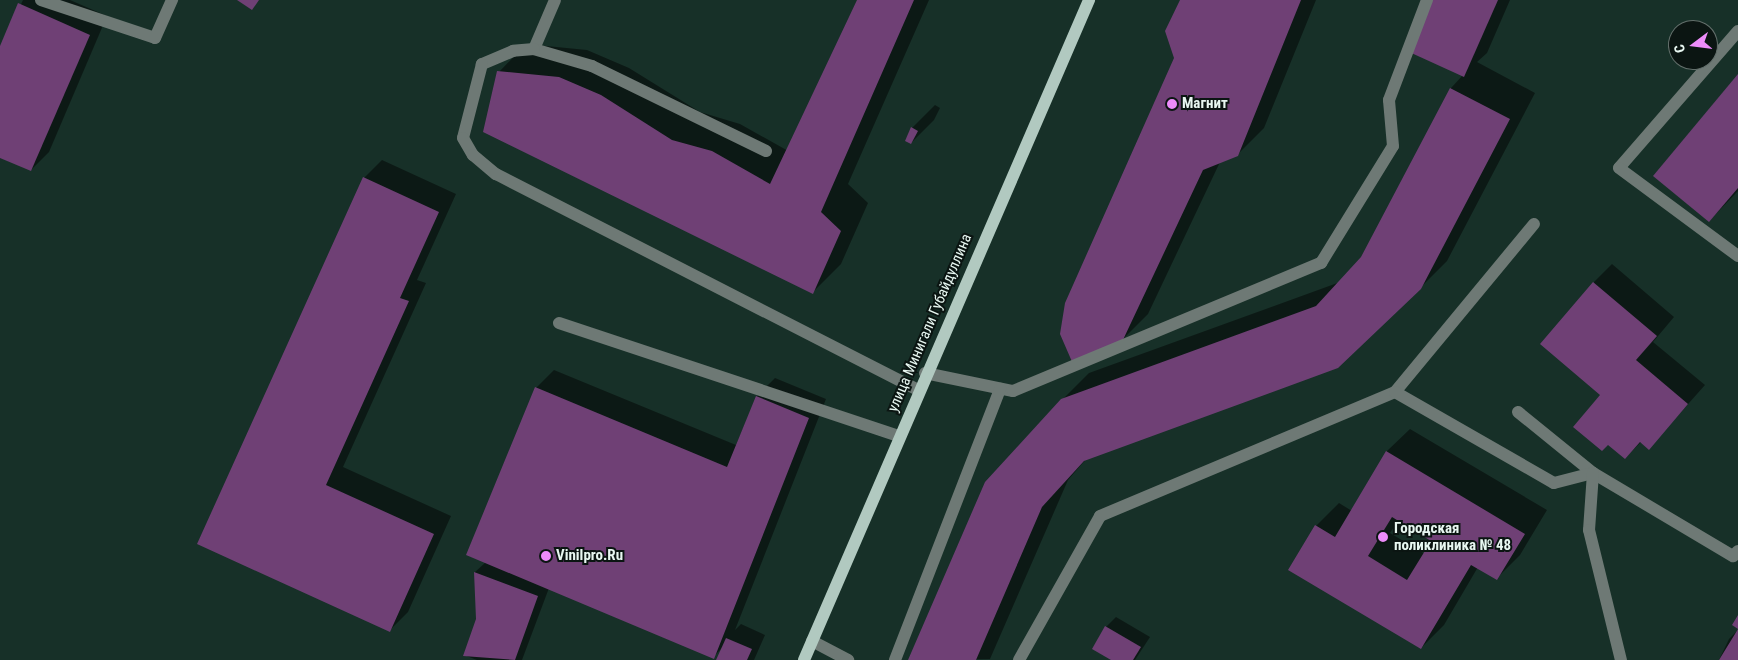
<!DOCTYPE html>
<html>
<head>
<meta charset="utf-8">
<style>
	body { margin:0 }
	#map { position:relative; width:1738px; height:660px; overflow:hidden; background:#173028; font-family:"Roboto Condensed",sans-serif }
	div>[style] { position:absolute }
	.shadow>* { inset:0; background:#0007 }
	.building>* { inset:0; background:#6f4075 }
	.minor>* { height:12px; margin:-6px; padding:0 6px; transform-origin:6px; border-radius:6px; background:#6e7975 }
	.major>* { height:12px; margin:-6px; padding:0 6px; transform-origin:6px; border-radius:6px; background:#b1c9c0 }
	.dots>* { width:14px; height:14px; translate:-50% -50%; box-sizing:border-box; border:2px solid #0b1512; border-radius:50% }
	span { translate:-50% -50%; white-space:nowrap; text-align:center; line-height:1.15; -webkit-text-stroke:4px #0b1512; paint-order:stroke }
	.poi-label { font-size:15px; color:#e8f7f1; font-weight:700 }
	.left { translate:0 -50%; text-align:left }
	.street-label { font-size:15px; color:#e8f7f1 }
	.north { position:absolute; left:1668px; top:20px; width:50px; height:50px; box-sizing:border-box; background:#0b1512; border:1px solid #636f6b; border-radius:50%; rotate:255deg; font-size:14px; font-weight:700; line-height:20px; text-align:center; color:#e8f7f1 }
	.north::after { content:''; display:block; margin:auto; width:18px; height:22px; background:#ed8cfa; clip-path:polygon(50% 0,100% 100%,50% 72%,0 100%) }
</style>
</head>
<body>
<div id="map">
	<div class="shadow">
		<i style="clip-path:polygon(23px 0,70px 0,107px 16px,49px 152px,31px 170px,0 157px,0 49px)"></i>
		<i style="clip-path:polygon(858px 0,929px 0,848px 184px,868px 203px,841px 264px,813px 292px,499px 72px,526px 44px,587px 50px,629px 68px,700px 112px,740px 124px,790px 152px)"></i>
		<i style="clip-path:polygon(1181px 0,1316px 0,1264px 128px,1237px 155px,1220px 162px,1148px 314px,1121px 341px,1175px 58px)"></i>
		<i style="clip-path:polygon(1431px 0,1510px 0,1487px 53px,1477px 62px,1535px 93px,1447px 261px,1420px 288px,1087px 458px,1068px 480px,990px 659px,910px 660px,1062px 400px,1089px 373px,1340px 282px,1362px 258px,1451px 88px,1463px 75px)"></i>
		<i style="clip-path:polygon(1738px 76px,1738px 191px,1709px 221px)"></i>
		<i style="clip-path:polygon(935px 105px,940px 108px,934px 120px,911px 143px,912px 128px)"></i>
		<i style="clip-path:polygon(382px 160px,456px 194px,417px 280px,426px 283px,343px 467px,451px 516px,408px 612px,390px 630px,198px 543px,364px 178px)"></i>
		<i style="clip-path:polygon(1612px 264px,1674px 317px,1653px 342px,1705px 385px,1649px 448px,1641px 442px,1625px 458px,1602px 395px,1594px 282px)"></i>
		<i style="clip-path:polygon(554px 370px,736px 445px,757px 396px,775px 378px,826px 399px,735px 630px,741px 624px,765px 635px,754px 660px,717px 660px,722px 648px,713px 657px,549px 588px,522px 660px,477px 660px,464px 655px,477px 619px,475px 572px,486px 562px,536px 388px)"></i>
		<i style="clip-path:polygon(evenodd,1410px 429px,1547px 510px,1520px 555px,1497px 578px,1478px 567px,1444px 625px,1421px 648px,1316px 526px,1339px 503px,1352px 511px,1387px 451px,1410px 429px,1399px 519px,1433px 540px,1425px 554px,1390px 533px,1399px 519px)"></i>
		<i style="clip-path:polygon(1116px 617px,1150px 637px,1135px 660px,1113px 660px,1106px 627px)"></i>
		<i style="clip-path:polygon(1738px 630px,1738px 660px,1719px 660px,1729px 639px)"></i>
	</div>
	<div class="building">
		<i style="clip-path:polygon(237px 0,259px 0,252px 10px)"></i>
		<i style="clip-path:polygon(857px 0,914px 0,821px 212px,841px 231px,813px 294px,483px 132px,497px 71px,559px 77px,601px 95px,672px 140px,712px 151px,770px 184px)"></i>
		<i style="clip-path:polygon(1180px 0,1301px 0,1238px 156px,1203px 170px,1122px 342px,1073px 364px,1060px 334px,1065px 303px,1174px 58px,1165px 31px)"></i>
		<i style="clip-path:polygon(1430px 0,1498px 0,1464px 77px,1407px 51px)"></i>
		<i style="clip-path:polygon(18px 3px,90px 35px,31px 171px,0 158px,0 46px)"></i>
		<i style="clip-path:polygon(1738px 74px,1738px 188px,1709px 222px,1653px 176px)"></i>
		<i style="clip-path:polygon(1450px 88px,1510px 119px,1421px 289px,1338px 368px,1084px 461px,1042px 507px,976px 660px,908px 660px,985px 482px,1061px 399px,1316px 306px,1361px 257px)"></i>
		<i style="clip-path:polygon(911px 127px,918px 131px,911px 144px,905px 141px)"></i>
		<i style="clip-path:polygon(363px 177px,439px 212px,400px 298px,409px 301px,326px 485px,434px 534px,390px 632px,197px 544px)"></i>
		<i style="clip-path:polygon(1593px 282px,1657px 336px,1636px 360px,1688px 404px,1649px 450px,1640px 442px,1625px 459px,1608px 445px,1602px 451px,1573px 427px,1600px 395px,1540px 344px)"></i>
		<i style="clip-path:polygon(535px 387px,727px 467px,756px 396px,809px 418px,714px 659px,466px 555px)"></i>
		<i style="clip-path:polygon(evenodd,1386px 451px,1525px 534px,1497px 580px,1471px 565px,1421px 649px,1288px 570px,1315px 525px,1335px 537px,1386px 451px,1392px 517px,1431px 541px,1407px 580px,1368px 556px,1392px 517px)"></i>
		<i style="clip-path:polygon(474px 572px,538px 596px,515px 660px,463px 656px,476px 619px)"></i>
		<i style="clip-path:polygon(1738px 615px,1738px 660px,1719px 660px,1738px 629px,1732px 625px)"></i>
		<i style="clip-path:polygon(1105px 626px,1141px 647px,1133px 660px,1111px 660px,1092px 649px)"></i>
		<i style="clip-path:polygon(726px 638px,752px 649px,747px 660px,716px 660px)"></i>
	</div>
	<div class="minor">
		<i style="left:41px;top:0;width:120px;rotate:18.4deg"></i>
		<i style="left:155px;top:38px;width:42px;rotate:-65.9deg"></i>
		<i style="left:1738px;top:31px;width:181px;rotate:131deg"></i>
		<i style="left:1619px;top:168px;width:148px;rotate:36.5deg"></i>
		<i style="left:534px;top:49px;width:53px;rotate:-66.8deg"></i>
		<i style="left:766px;top:151px;width:194px;rotate:-154deg"></i>
		<i style="left:592px;top:66px;width:60px;rotate:-163.7deg"></i>
		<i style="left:534px;top:49px;width:21px;rotate:175deg"></i>
		<i style="left:513px;top:51px;width:34px;rotate:157deg"></i>
		<i style="left:482px;top:64px;width:76px;rotate:104.4deg"></i>
		<i style="left:463px;top:138px;width:20px;rotate:60deg"></i>
		<i style="left:473px;top:155px;width:30px;rotate:40deg"></i>
		<i style="left:496px;top:174px;width:474px;rotate:27.1deg"></i>
		<i style="left:559px;top:323px;width:357px;rotate:18.4deg"></i>
		<i style="left:925px;top:373px;width:90px;rotate:11.6deg"></i>
		<i style="left:1013px;top:391px;width:334px;rotate:-22.6deg"></i>
		<i style="left:1321px;top:263px;width:137px;rotate:-58.4deg"></i>
		<i style="left:1393px;top:146px;width:46px;rotate:-95deg"></i>
		<i style="left:1389px;top:100px;width:107px;rotate:-69.2deg"></i>
		<i style="left:1395px;top:392px;width:218px;rotate:-50.4deg"></i>
		<i style="left:1518px;top:412px;width:97px;rotate:39.1deg"></i>
		<i style="left:1593px;top:473px;width:163px;rotate:30.7deg"></i>
		<i style="left:1733px;top:556px;width:7px;rotate:-45deg"></i>
		<i style="left:812px;top:641px;width:41px;rotate:27.8deg"></i>
		<i style="left:895px;top:660px;width:291px;rotate:-68.8deg"></i>
		<i style="left:1019px;top:660px;width:165px;rotate:-60.6deg"></i>
		<i style="left:1100px;top:516px;width:320px;rotate:-22.8deg"></i>
		<i style="left:1395px;top:392px;width:183px;rotate:29.8deg"></i>
		<i style="left:1554px;top:483px;width:40px;rotate:-14.4deg"></i>
		<i style="left:1593px;top:473px;width:57px;rotate:94deg"></i>
		<i style="left:1589px;top:530px;width:134px;rotate:76.2deg"></i>
	</div>
	<div class="major">
		<i style="left:804px;top:660px;width:719px;rotate:-66.64deg"></i>
	</div>
	<div class="dots">
		<i style="left:1172px;top:104px;background:#ed8cfa"></i>
		<i style="left:1383px;top:537px;background:#ed8cfa"></i>
		<i style="left:546px;top:556px;background:#ed8cfa"></i>
	</div>
	<div class="poi-label">
		<span class="left" style="left:1182px;top:104px">Магнит</span>
		<span class="left" style="left:1394px;top:537px">Городская<br>поликлиника № 48</span>
		<span class="left" style="left:556px;top:556px">Vinilpro.Ru</span>
	</div>
	<div class="street-label">
		<span style="left:930px;top:323px;rotate:-67deg">улица Минигали Губайдуллина</span>
	</div>
	<div class="north">С</div>
</div>
</body>
</html>
